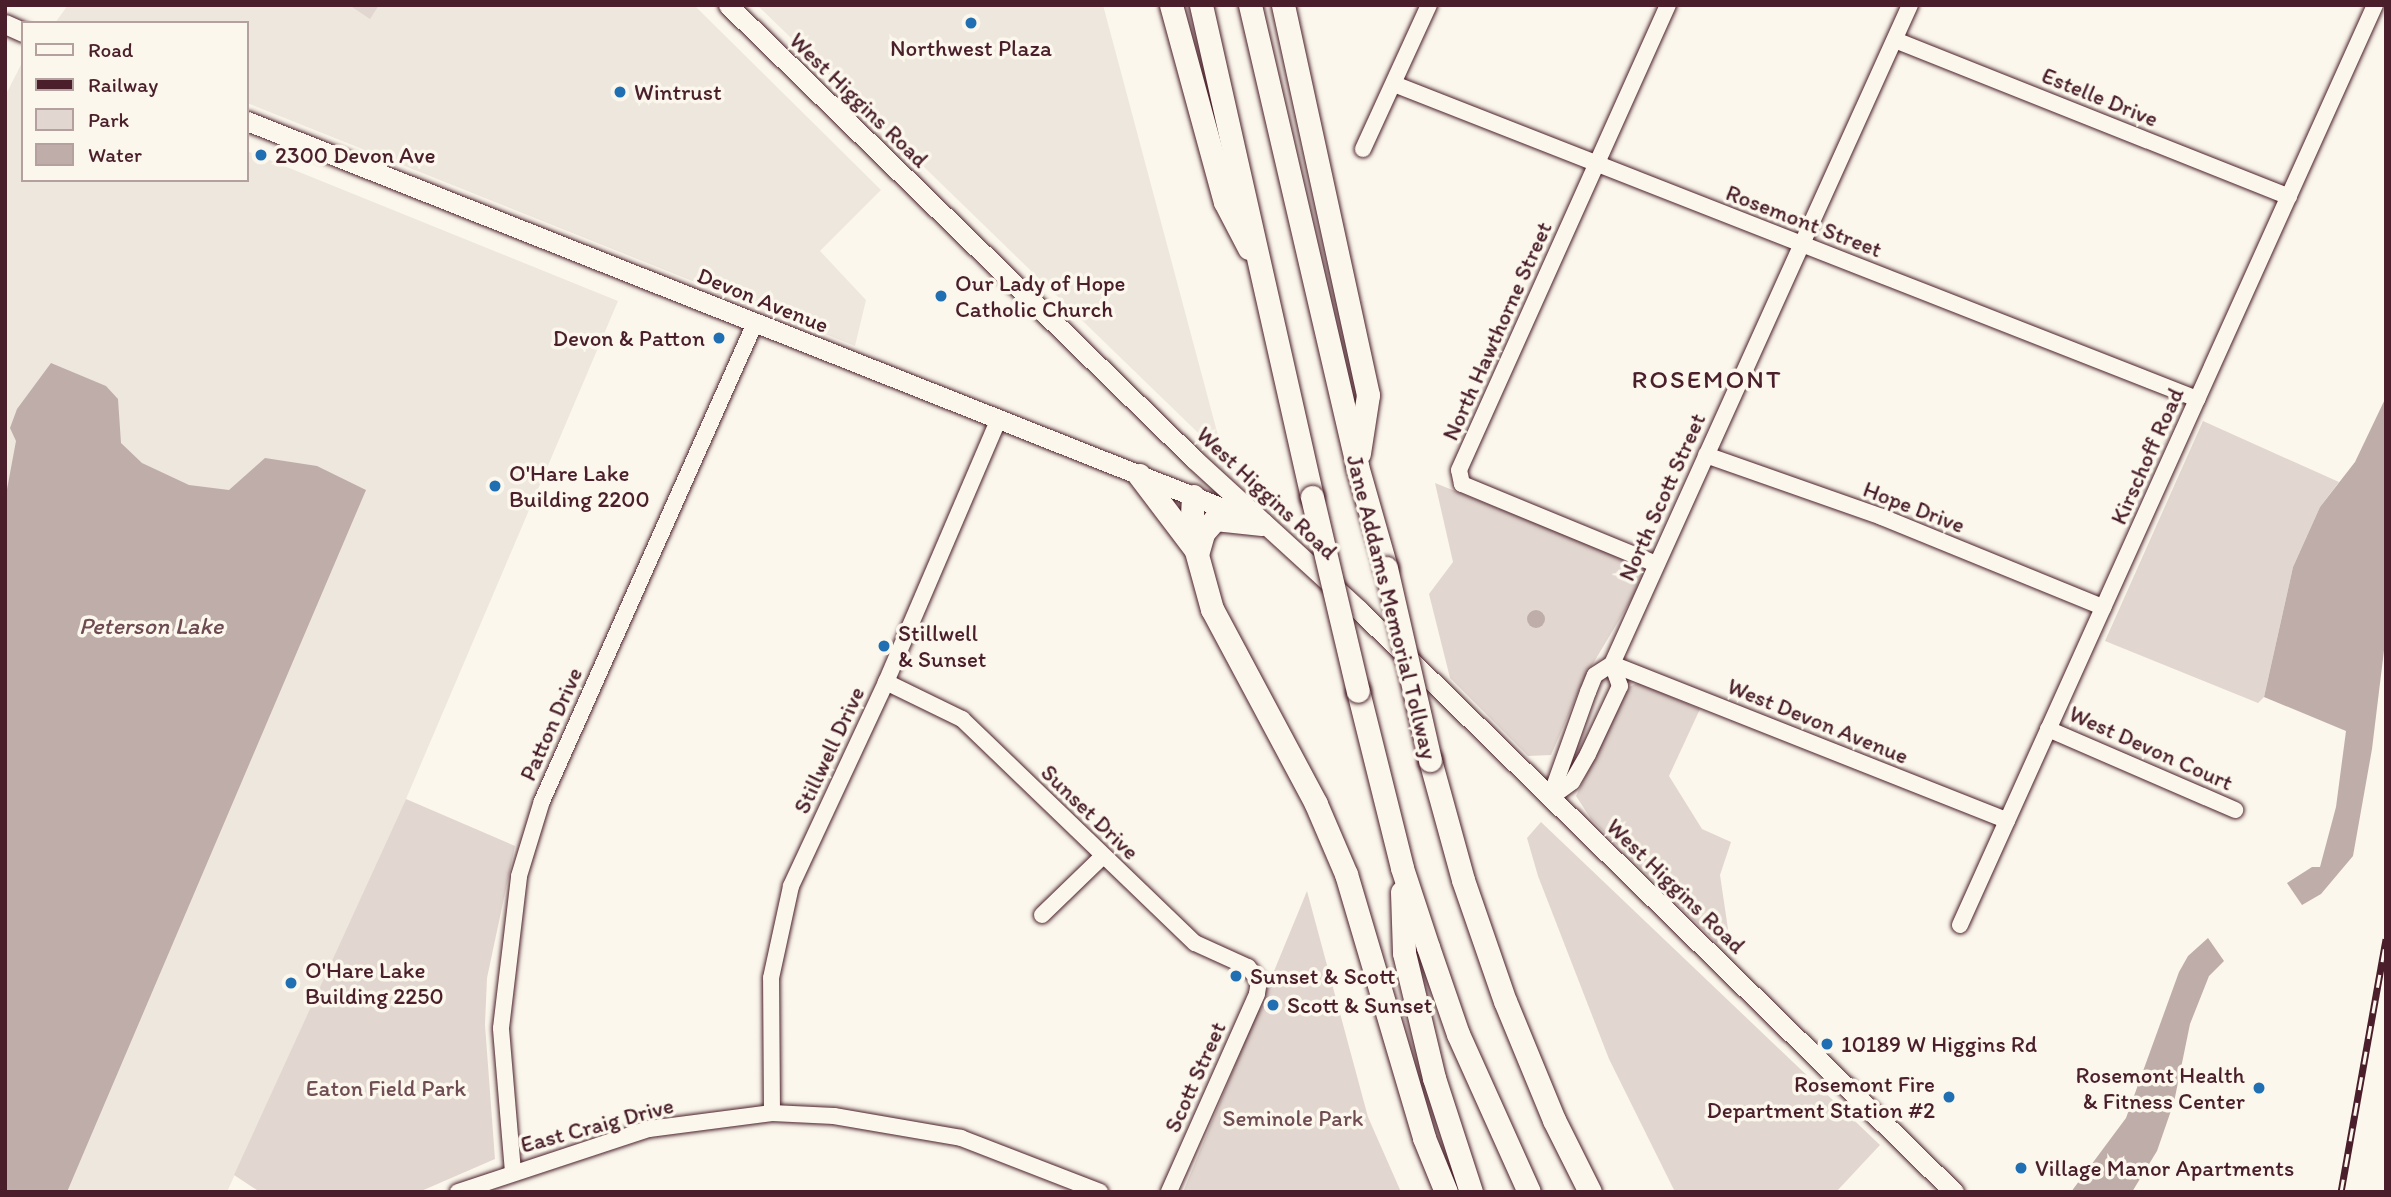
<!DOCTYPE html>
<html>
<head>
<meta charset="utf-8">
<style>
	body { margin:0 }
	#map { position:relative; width:2391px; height:1197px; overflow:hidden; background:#fbf7ec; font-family:Itim,sans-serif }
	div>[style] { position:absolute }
	.built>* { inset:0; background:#eee7de }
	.green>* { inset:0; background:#e2d7d0 }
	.water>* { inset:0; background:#bfadaa }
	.round { border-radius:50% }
	.roads { filter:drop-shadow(0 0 2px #4a1f2b) drop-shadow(0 0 2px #4a1f2b) }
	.minor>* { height:16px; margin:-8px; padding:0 8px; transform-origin:8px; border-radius:8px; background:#fbf7ec }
	.major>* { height:19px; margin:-9.5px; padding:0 9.5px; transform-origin:9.5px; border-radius:9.5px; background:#fbf7ec }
	.highway>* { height:23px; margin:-11.5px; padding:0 11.5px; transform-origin:11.5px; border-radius:11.5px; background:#fbf7ec }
	.rail>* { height:7px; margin-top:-3.5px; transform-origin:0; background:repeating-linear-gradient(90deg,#fbf7ec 0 13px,#4a1f2b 0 26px); box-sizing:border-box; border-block:2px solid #4a1f2b }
	.bridges { filter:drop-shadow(0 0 2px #4a1f2b) drop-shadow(0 0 2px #4a1f2b) }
	.highway-bridge>* { height:23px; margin:-11.5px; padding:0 11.5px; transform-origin:11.5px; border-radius:11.5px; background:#fbf7ec }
	.dots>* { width:19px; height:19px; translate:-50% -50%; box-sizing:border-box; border:4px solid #fbf7ec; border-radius:50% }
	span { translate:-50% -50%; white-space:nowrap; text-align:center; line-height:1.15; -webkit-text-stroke:7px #fbf7ec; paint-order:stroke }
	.poi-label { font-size:23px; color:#4a1f2b }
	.left { translate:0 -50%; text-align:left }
	.right { translate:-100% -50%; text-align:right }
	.street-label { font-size:23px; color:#4a1f2b }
	.park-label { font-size:23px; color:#704d54 }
	.water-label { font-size:24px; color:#6d4a51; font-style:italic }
	.quarter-label { font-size:26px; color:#4a1f2b; letter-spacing:2px }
	.frame { position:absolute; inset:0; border:7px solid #4a1f2b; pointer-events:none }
	.legend { position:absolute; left:21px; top:21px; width:228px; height:161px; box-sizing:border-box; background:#fbf7ec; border:2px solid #b4a19f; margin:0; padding:9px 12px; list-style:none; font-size:21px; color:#4a1f2b }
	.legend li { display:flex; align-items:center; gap:14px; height:35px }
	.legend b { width:35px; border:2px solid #b4a19f }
</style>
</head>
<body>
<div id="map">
	<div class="built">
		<i style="clip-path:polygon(68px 5px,694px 5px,881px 190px,820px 251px,866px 300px,855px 346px,247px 103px,247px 23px,55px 23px)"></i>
		<i style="clip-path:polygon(757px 5px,1103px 5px,1224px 458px)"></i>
		<i style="clip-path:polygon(23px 61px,23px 180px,247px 180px,247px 151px,618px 301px,406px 799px,227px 1192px,5px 1192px,5px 96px)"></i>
	</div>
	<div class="green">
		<i style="clip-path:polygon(349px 5px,379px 5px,370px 19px)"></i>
		<i style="clip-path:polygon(2203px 421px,2339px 482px,2320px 507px,2293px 567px,2264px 697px,2258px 703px,2105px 641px)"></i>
		<i style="clip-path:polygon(1435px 483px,1615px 555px,1644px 571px,1643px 580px,1585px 677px,1551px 755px,1528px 756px,1450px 678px,1429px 594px,1453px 562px)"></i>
		<i style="clip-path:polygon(1638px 683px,1700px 709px,1669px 776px,1702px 829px,1731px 842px,1720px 875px,1728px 929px,1717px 943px,1591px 819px,1576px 796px,1629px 687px)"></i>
		<i style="clip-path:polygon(406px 799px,515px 846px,487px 978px,485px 1025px,495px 1159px,419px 1192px,260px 1192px,234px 1175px)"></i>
		<i style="clip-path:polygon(1541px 822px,1880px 1145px,1836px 1192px,1675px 1192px,1609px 1059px,1538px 876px,1527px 838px)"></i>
		<i style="clip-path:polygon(1307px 891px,1368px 1117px,1401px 1192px,1183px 1192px)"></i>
	</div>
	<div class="water">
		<i style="clip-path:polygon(51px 363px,106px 386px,118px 399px,121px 443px,142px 463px,189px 485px,229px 490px,265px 458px,317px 466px,366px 490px,67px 1192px,5px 1192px,5px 500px,16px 441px,10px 428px,17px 409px)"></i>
		<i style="clip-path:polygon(2386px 397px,2386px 634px,2372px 749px,2353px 856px,2321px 894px,2302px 905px,2287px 883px,2312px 867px,2320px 867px,2336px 807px,2346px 731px,2264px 697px,2293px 567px,2320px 507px,2355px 462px)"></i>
		<i class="round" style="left:1527px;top:610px;width:18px;height:18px"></i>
		<i style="clip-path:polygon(2208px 938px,2224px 961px,2209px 976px,2190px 1024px,2174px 1102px,2157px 1151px,2132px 1192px,2071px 1192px,2126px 1118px,2179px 972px,2188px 956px)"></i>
	</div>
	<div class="roads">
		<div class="minor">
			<i style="left:1895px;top:40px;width:424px;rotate:21.7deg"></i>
			<i style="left:1394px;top:84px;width:863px;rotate:21.42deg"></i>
			<i style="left:1363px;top:149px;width:158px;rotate:-65.4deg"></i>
			<i style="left:1706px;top:455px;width:187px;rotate:19.4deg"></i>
			<i style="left:1882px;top:517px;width:239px;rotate:22.2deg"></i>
			<i style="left:1656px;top:564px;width:210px;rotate:-157.6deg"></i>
			<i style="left:1462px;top:484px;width:14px;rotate:-102deg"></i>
			<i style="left:1459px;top:470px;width:510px;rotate:-65.8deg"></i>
			<i style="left:1612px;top:664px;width:425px;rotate:21.6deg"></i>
			<i style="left:886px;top:682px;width:85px;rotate:26deg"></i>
			<i style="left:962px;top:719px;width:323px;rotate:43.9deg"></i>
			<i style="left:1195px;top:943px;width:58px;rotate:24.4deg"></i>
			<i style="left:1248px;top:967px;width:18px;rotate:52deg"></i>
			<i style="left:1259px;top:981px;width:13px;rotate:99deg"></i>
			<i style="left:1257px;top:994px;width:217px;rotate:114deg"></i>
			<i style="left:2048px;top:729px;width:204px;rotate:23.4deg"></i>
			<i style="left:1550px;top:798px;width:113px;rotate:-70.3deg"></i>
			<i style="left:1588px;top:692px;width:18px;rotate:-68deg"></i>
			<i style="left:1595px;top:675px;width:20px;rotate:-33deg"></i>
			<i style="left:1612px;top:664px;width:723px;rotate:-65.67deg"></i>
			<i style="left:1550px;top:798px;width:27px;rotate:-36deg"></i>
			<i style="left:1572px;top:782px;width:32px;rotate:-60deg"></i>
			<i style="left:1588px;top:754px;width:75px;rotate:-64.8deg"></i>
			<i style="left:1620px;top:686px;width:23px;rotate:-110deg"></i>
			<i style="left:1042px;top:915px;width:83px;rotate:-44deg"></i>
			<i style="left:1960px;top:925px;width:1009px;rotate:-65.72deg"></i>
			<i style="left:772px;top:1113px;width:135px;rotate:-90.4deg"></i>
			<i style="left:771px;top:978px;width:94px;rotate:-77.7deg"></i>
			<i style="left:791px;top:886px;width:225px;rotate:-65deg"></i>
			<i style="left:886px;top:682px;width:284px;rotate:-66.8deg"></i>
			<i style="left:513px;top:1172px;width:144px;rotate:-94.8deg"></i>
			<i style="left:501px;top:1028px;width:153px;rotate:-83.2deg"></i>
			<i style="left:519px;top:876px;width:78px;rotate:-73deg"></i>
			<i style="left:542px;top:801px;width:523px;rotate:-65.98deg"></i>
			<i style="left:458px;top:1192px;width:201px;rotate:-18.3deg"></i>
			<i style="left:649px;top:1129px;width:124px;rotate:-7.4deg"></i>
			<i style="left:772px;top:1113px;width:62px;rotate:2.8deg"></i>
			<i style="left:834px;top:1116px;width:129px;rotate:9.8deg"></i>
			<i style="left:961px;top:1138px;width:149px;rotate:21.2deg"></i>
		</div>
		<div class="major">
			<i style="left:728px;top:5px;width:652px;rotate:44.25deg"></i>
			<i style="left:1195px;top:460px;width:221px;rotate:42.4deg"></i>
			<i style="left:1358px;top:609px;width:834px;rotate:44.37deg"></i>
			<i style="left:5px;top:24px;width:20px;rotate:24deg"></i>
			<i style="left:247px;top:121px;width:1077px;rotate:21.63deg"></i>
		</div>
		<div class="highway">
			<i style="left:1171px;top:5px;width:204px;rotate:74.7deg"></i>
			<i style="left:1225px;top:202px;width:52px;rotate:62.4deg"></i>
			<i style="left:1201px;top:5px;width:504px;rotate:77.29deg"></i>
			<i style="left:1250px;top:5px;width:473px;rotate:76.9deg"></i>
			<i style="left:1357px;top:466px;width:106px;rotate:74.1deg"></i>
			<i style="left:1283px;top:5px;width:399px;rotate:77.7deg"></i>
			<i style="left:1368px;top:395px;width:59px;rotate:98.8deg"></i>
			<i style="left:1139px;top:475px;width:93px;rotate:52.9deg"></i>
			<i style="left:1193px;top:496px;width:37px;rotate:93deg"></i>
			<i style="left:1191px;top:533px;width:79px;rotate:74.6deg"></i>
			<i style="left:1212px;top:609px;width:221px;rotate:61.9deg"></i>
			<i style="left:1316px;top:804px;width:76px;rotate:66.8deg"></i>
			<i style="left:1346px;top:874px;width:275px;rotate:73.5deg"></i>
			<i style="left:1424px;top:1138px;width:58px;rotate:67.8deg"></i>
			<i style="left:1198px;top:551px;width:19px;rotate:-74deg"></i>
			<i style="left:1203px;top:533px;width:18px;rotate:-49deg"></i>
			<i style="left:1215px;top:519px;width:47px;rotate:6.1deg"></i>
			<i style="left:1358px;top:691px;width:182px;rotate:76deg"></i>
			<i style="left:1402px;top:868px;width:83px;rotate:71.8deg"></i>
			<i style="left:1428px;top:947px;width:92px;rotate:71deg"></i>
			<i style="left:1458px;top:1034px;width:173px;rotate:65.8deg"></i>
			<i style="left:1430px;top:760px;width:124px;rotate:74.6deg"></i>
			<i style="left:1463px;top:880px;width:128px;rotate:70.9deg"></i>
			<i style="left:1505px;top:1001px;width:129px;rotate:67.6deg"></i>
			<i style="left:1554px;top:1120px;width:80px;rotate:63.4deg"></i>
			<i style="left:1402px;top:892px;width:61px;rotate:88.1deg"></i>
			<i style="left:1404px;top:953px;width:129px;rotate:76.5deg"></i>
			<i style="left:1434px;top:1078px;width:120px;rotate:72deg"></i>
		</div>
	</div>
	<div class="rail">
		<i style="left:2341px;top:1192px;width:257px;rotate:-79.9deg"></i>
	</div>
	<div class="bridges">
		<div class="highway-bridge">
			<i style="left:1312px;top:497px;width:199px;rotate:76.7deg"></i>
			<i style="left:1386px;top:568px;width:197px;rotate:77.1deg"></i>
		</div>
	</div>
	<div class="dots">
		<i style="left:971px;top:23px;background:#1f6fb2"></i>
		<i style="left:620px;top:92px;background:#1f6fb2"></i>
		<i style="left:261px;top:155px;background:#1f6fb2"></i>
		<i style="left:941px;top:296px;background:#1f6fb2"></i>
		<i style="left:719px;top:338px;background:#1f6fb2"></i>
		<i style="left:495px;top:486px;background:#1f6fb2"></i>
		<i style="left:884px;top:646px;background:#1f6fb2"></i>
		<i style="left:1236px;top:976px;background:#1f6fb2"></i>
		<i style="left:291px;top:983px;background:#1f6fb2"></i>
		<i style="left:1273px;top:1005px;background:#1f6fb2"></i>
		<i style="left:1827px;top:1044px;background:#1f6fb2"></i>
		<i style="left:2259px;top:1088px;background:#1f6fb2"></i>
		<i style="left:1949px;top:1097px;background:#1f6fb2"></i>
		<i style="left:2021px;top:1168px;background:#1f6fb2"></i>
	</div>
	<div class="poi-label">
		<span style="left:971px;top:48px">Northwest Plaza</span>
		<span class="left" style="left:634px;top:92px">Wintrust</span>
		<span class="left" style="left:275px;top:155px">2300 Devon Ave</span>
		<span class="left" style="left:955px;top:296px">Our Lady of Hope<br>Catholic Church</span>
		<span class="right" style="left:705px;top:338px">Devon &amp; Patton</span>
		<span class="left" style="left:509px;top:486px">O'Hare Lake<br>Building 2200</span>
		<span class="left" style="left:898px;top:646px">Stillwell<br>&amp; Sunset</span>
		<span class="left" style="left:305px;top:983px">O'Hare Lake<br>Building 2250</span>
		<span class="left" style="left:1250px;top:976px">Sunset &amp; Scott</span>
		<span class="left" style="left:1287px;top:1005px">Scott &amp; Sunset</span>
		<span class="left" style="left:1841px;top:1044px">10189 W Higgins Rd</span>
		<span class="right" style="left:2245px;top:1088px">Rosemont Health<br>&amp; Fitness Center</span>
		<span class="right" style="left:1935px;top:1097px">Rosemont Fire<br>Department Station #2</span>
		<span class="left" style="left:2035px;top:1168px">Village Manor Apartments</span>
	</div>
	<div class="street-label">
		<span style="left:2100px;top:97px;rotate:22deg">Estelle Drive</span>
		<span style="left:859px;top:100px;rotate:44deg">West Higgins Road</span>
		<span style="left:1804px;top:221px;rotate:21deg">Rosemont Street</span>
		<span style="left:763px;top:300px;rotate:22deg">Devon Avenue</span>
		<span style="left:1497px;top:331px;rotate:-66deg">North Hawthorne Street</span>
		<span style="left:2147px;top:456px;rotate:-66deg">Kirschoff Road</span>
		<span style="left:1267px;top:493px;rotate:43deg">West Higgins Road</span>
		<span style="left:1662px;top:497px;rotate:-66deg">North Scott Street</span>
		<span style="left:1914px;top:507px;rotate:21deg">Hope Drive</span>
		<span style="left:1392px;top:607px;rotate:76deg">Jane Addams Memorial Tollway</span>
		<span style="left:1818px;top:721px;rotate:22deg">West Devon Avenue</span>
		<span style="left:551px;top:724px;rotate:-66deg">Patton Drive</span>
		<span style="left:2151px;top:748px;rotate:24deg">West Devon Court</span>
		<span style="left:829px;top:750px;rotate:-65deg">Stillwell Drive</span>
		<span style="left:1090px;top:812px;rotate:44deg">Sunset Drive</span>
		<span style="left:1676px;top:886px;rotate:44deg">West Higgins Road</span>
		<span style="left:1195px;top:1077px;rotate:-66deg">Scott Street</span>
		<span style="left:597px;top:1125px;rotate:-15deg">East Craig Drive</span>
	</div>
	<div class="park-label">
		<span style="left:386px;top:1088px">Eaton Field Park</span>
		<span style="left:1293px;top:1118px">Seminole Park</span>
	</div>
	<div class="water-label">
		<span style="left:151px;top:626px">Peterson Lake</span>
	</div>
	<div class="quarter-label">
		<span style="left:1707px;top:380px">ROSEMONT</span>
	</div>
	<div class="frame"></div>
	<ul class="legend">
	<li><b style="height:9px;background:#fbf7ec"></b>Road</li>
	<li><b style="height:9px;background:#4a1f2b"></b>Railway</li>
	<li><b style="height:19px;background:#e2d7d0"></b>Park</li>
	<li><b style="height:19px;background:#bfadaa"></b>Water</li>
	</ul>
</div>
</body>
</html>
